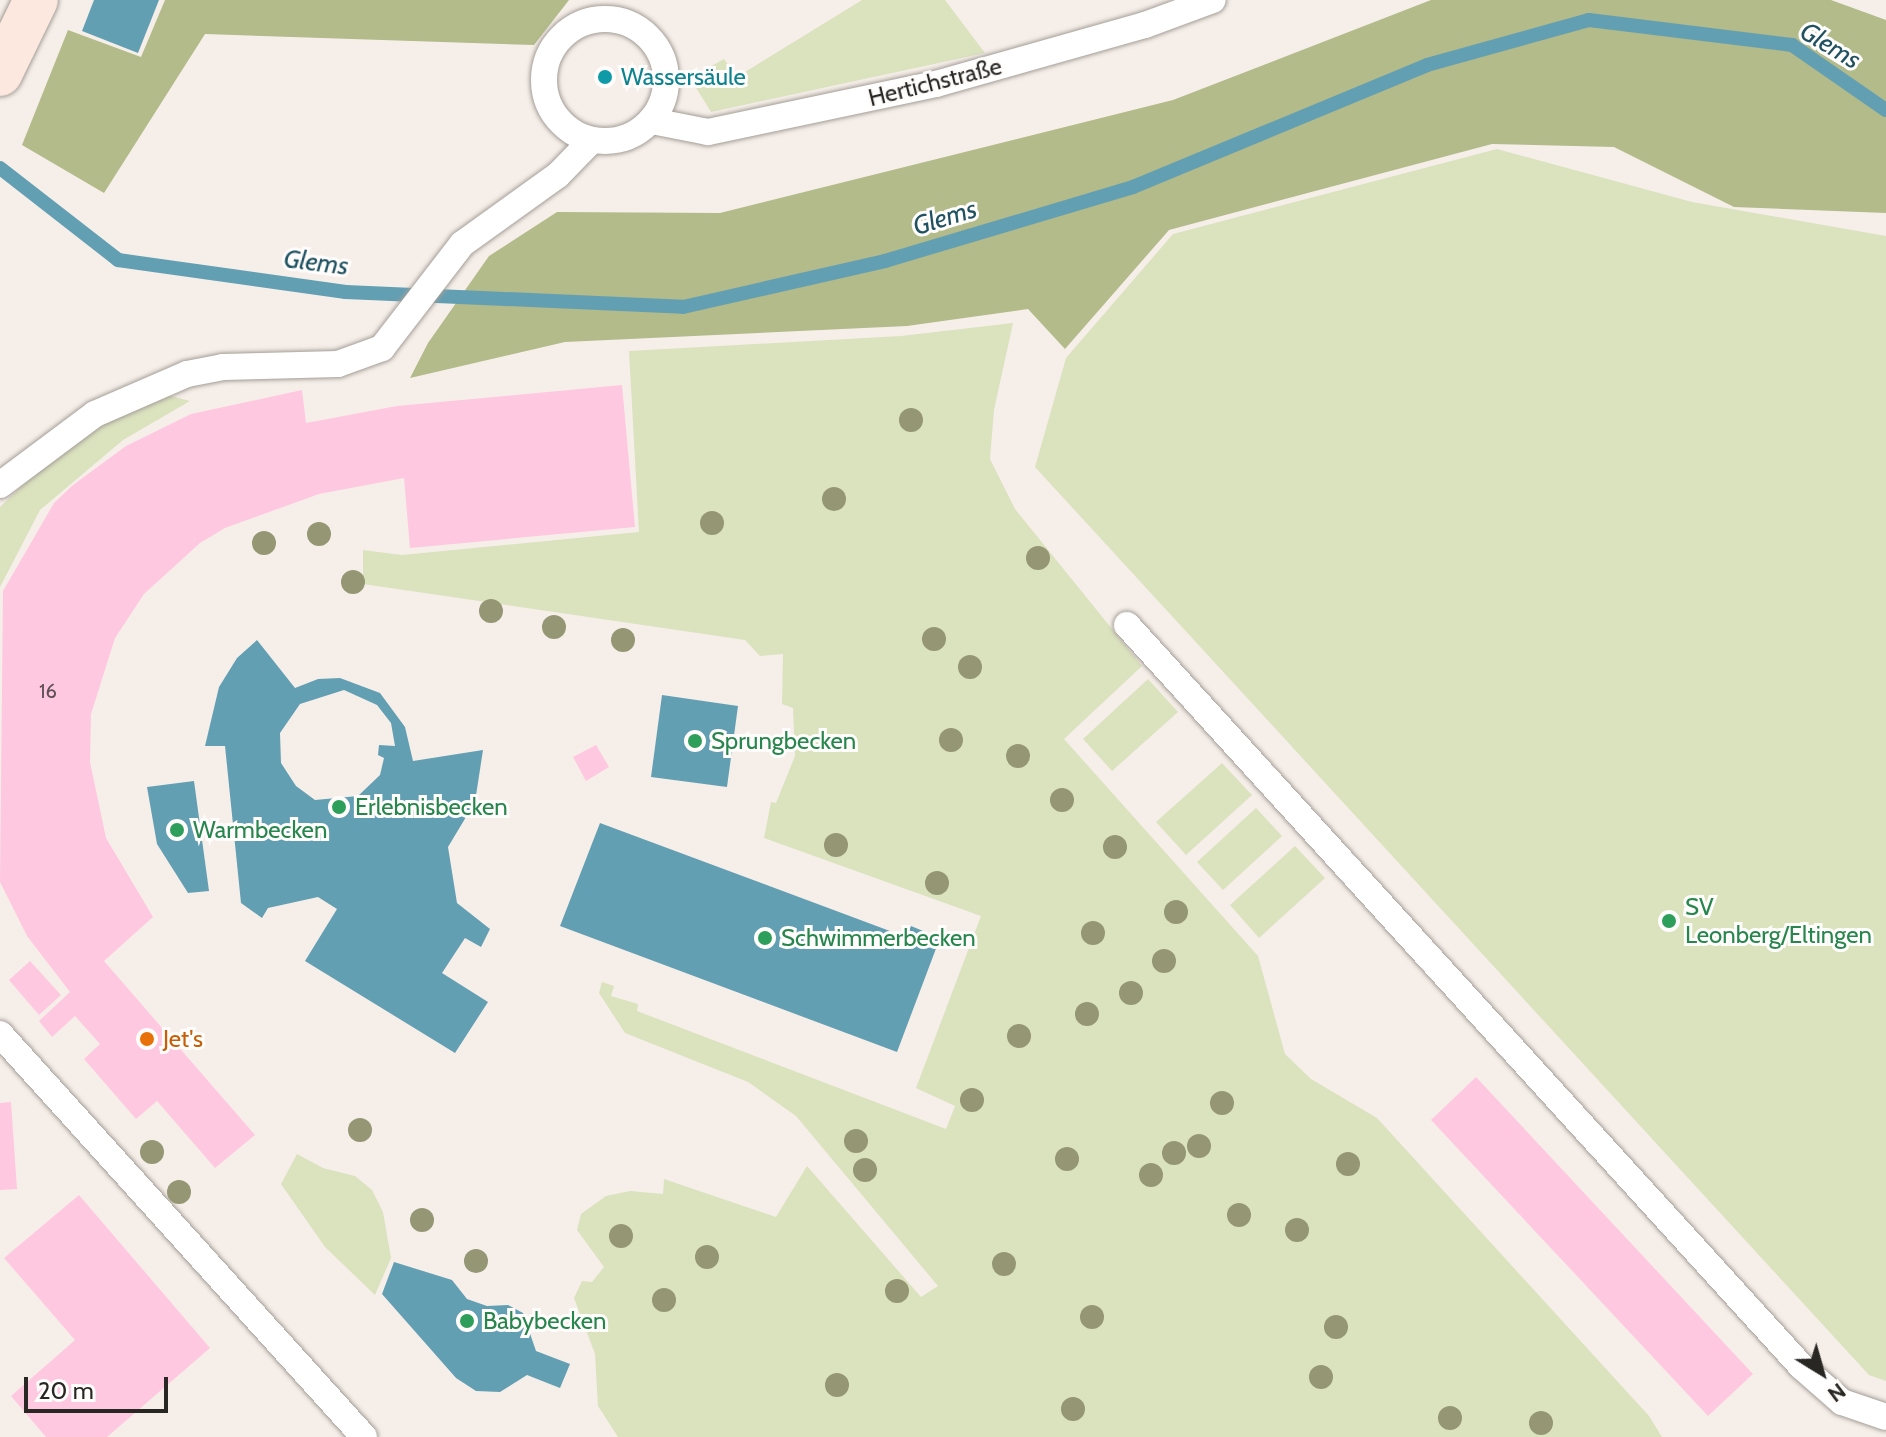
<!DOCTYPE html>
<html>
<head>
<meta charset="utf-8">
<style>
	body { margin:0 }
	#map { position:relative; width:1886px; height:1437px; overflow:hidden; background:#f6efe9; font-family:Cabin,sans-serif }
	div>[style] { position:absolute }
	.green>* { inset:0; background:#dbe2be }
	.forest>* { inset:0; background:#b2bb89 }
	.water>* { inset:0; background:#639fb3 }
	.stream>* { height:14px; margin:-7px; padding:0 7px; transform-origin:7px; border-radius:7px; background:#639fb3 }
	.building>* { inset:0; background:#fec8e0 }
	.roads { filter:drop-shadow(0 0 2px #a49e98) drop-shadow(0 0 2px #a49e98) }
	.lane>* { height:26px; margin:-13px; padding:0 13px; transform-origin:13px; border-radius:13px; background:#fff }
	.lane>.ring { margin:-13px; padding:0; box-sizing:content-box; background:none; border:26px solid #fff; border-radius:50% }
	.secondary>* { height:44px; margin:-22px; padding:0 22px; transform-origin:22px; border-radius:22px; background:#fce8de }
	.trees>* { width:24px; height:24px; margin:-12px; border-radius:50%; background:#959674 }
	.dots>* { width:22px; height:22px; translate:-50% -50%; box-sizing:border-box; border:4px solid #fffdfc; border-radius:50% }
	span { translate:-50% -50%; white-space:nowrap; text-align:center; line-height:1.15; -webkit-text-stroke:6px #fffdfc; paint-order:stroke }
	.number-label { font-size:20px; color:#5e4f53 }
	.number-label span { -webkit-text-stroke-width:0 }
	.culture-label { font-size:24px; color:#0d838f }
	.left { translate:0 -50%; text-align:left }
	.street-label { font-size:24px; color:#292724 }
	.leisure-label { font-size:24px; color:#27864d }
	.food-label { font-size:24px; color:#c56008 }
	.water-label { font-size:26px; color:#1f5161; font-style:italic }
	.north { position:absolute; left:1782px; top:1333px; width:80px; height:80px; -webkit-text-stroke:6px #fffdfc; paint-order:stroke; rotate:143deg; font-size:22px; font-weight:700; line-height:32px; text-align:center; color:#292724 }
	.north::after { content:''; display:block; margin:auto; width:28px; height:36px; background:#292724; clip-path:polygon(50% 0,100% 100%,50% 72%,0 100%) }
	.scale { position:absolute; left:24px; top:1377px; width:144px; height:36px; box-sizing:border-box; border:4px solid #292724; border-top:0; padding-left:10px; font-size:24px; line-height:28px; white-space:nowrap; color:#292724; -webkit-text-stroke:6px #fffdfc; paint-order:stroke }
</style>
</head>
<body>
<div id="map">
	<div class="green">
		<i style="clip-path:polygon(862px 0,945px 0,985px 53px,711px 112px,690px 78px,724px 59px,737px 77px)"></i>
		<i style="clip-path:polygon(1497px 149px,1692px 202px,1886px 236px,1886px 1381px,1869px 1375px,1035px 467px,1066px 358px,1173px 234px)"></i>
		<i style="clip-path:polygon(1013px 323px,994px 410px,990px 459px,1015px 509px,1142px 666px,1064px 739px,1258px 956px,1285px 1054px,1311px 1079px,1377px 1118px,1649px 1416px,1662px 1437px,618px 1437px,598px 1406px,595px 1354px,574px 1298px,582px 1281px,592px 1282px,604px 1267px,577px 1230px,581px 1214px,606px 1196px,630px 1191px,663px 1194px,664px 1179px,776px 1217px,807px 1166px,921px 1297px,938px 1286px,796px 1116px,748px 1082px,625px 1033px,599px 993px,602px 982px,614px 986px,611px 996px,638px 1004px,637px 1011px,946px 1129px,955px 1106px,916px 1088px,981px 916px,764px 838px,771px 802px,776px 803px,795px 756px,793px 708px,782px 704px,783px 654px,760px 656px,745px 640px,363px 584px,363px 550px,402px 555px,639px 532px,629px 351px,901px 336px)"></i>
		<i style="clip-path:polygon(171px 396px,190px 401px,123px 440px,40px 510px,0 587px,0 507px,45px 464px,100px 426px,154px 398px)"></i>
		<i style="clip-path:polygon(1148px 679px,1178px 712px,1112px 771px,1083px 739px)"></i>
		<i style="clip-path:polygon(1222px 763px,1252px 795px,1186px 855px,1156px 822px)"></i>
		<i style="clip-path:polygon(1256px 808px,1282px 836px,1223px 890px,1197px 862px)"></i>
		<i style="clip-path:polygon(1295px 846px,1325px 878px,1259px 938px,1230px 905px)"></i>
		<i style="clip-path:polygon(297px 1154px,323px 1168px,355px 1176px,372px 1190px,383px 1212px,391px 1258px,375px 1295px,325px 1247px,281px 1184px)"></i>
	</div>
	<div class="forest">
		<i style="clip-path:polygon(165px 0,569px 0,534px 45px,205px 34px,104px 193px,22px 145px,68px 30px,141px 57px)"></i>
		<i style="clip-path:polygon(1431px 0,1831px 0,1886px 20px,1886px 213px,1734px 207px,1614px 147px,1492px 144px,1169px 230px,1065px 349px,1028px 309px,907px 326px,565px 342px,410px 378px,428px 343px,489px 256px,557px 212px,720px 213px,1173px 100px)"></i>
	</div>
	<div class="water">
		<i style="clip-path:polygon(94px 0,159px 0,138px 53px,82px 31px)"></i>
		<i style="clip-path:polygon(evenodd,257px 640px,295px 688px,318px 679px,340px 678px,380px 693px,405px 727px,413px 761px,483px 750px,475px 802px,448px 847px,457px 903px,490px 929px,481px 947px,465px 938px,442px 973px,488px 1002px,455px 1053px,305px 961px,337px 909px,318px 897px,268px 908px,262px 918px,241px 903px,225px 746px,205px 746px,219px 687px,237px 658px,257px 640px,344px 690px,377px 705px,391px 723px,395px 746px,379px 745px,378px 755px,384px 758px,380px 775px,358px 796px,315px 800px,296px 786px,281px 763px,280px 733px,300px 704px,344px 690px)"></i>
		<i style="clip-path:polygon(662px 695px,738px 706px,727px 787px,651px 777px)"></i>
		<i style="clip-path:polygon(194px 781px,209px 891px,188px 893px,157px 844px,147px 787px)"></i>
		<i style="clip-path:polygon(600px 823px,906px 937px,911px 926px,940px 938px,897px 1052px,560px 926px)"></i>
		<i style="clip-path:polygon(394px 1262px,452px 1280px,467px 1299px,487px 1306px,508px 1305px,523px 1313px,536px 1351px,570px 1364px,560px 1388px,527px 1375px,500px 1392px,476px 1391px,456px 1378px,382px 1294px)"></i>
	</div>
	<div class="stream">
		<i style="left:0;top:168px;width:150px;rotate:37.9deg"></i>
		<i style="left:118px;top:260px;width:230px;rotate:8deg"></i>
		<i style="left:346px;top:292px;width:337px;rotate:2.5deg"></i>
		<i style="left:683px;top:307px;width:207px;rotate:-12.8deg"></i>
		<i style="left:885px;top:261px;width:259px;rotate:-16.6deg"></i>
		<i style="left:1133px;top:187px;width:318px;rotate:-22.5deg"></i>
		<i style="left:1427px;top:65px;width:168px;rotate:-15.5deg"></i>
		<i style="left:1589px;top:20px;width:205px;rotate:7deg"></i>
		<i style="left:1792px;top:45px;width:114px;rotate:34.7deg"></i>
	</div>
	<div class="building">
		<i style="clip-path:polygon(622px 385px,635px 527px,410px 548px,404px 478px,319px 494px,225px 528px,200px 543px,144px 594px,115px 638px,91px 714px,90px 762px,106px 838px,153px 917px,104px 961px,255px 1135px,215px 1168px,157px 1101px,136px 1119px,84px 1059px,100px 1044px,75px 1016px,52px 1037px,39px 1021px,70px 992px,27px 936px,0 882px,3px 591px,54px 503px,73px 485px,126px 446px,191px 414px,302px 390px,306px 423px,397px 406px)"></i>
		<i style="clip-path:polygon(596px 745px,609px 767px,586px 781px,573px 757px)"></i>
		<i style="clip-path:polygon(30px 961px,61px 995px,39px 1015px,9px 980px)"></i>
		<i style="clip-path:polygon(1476px 1077px,1753px 1374px,1708px 1416px,1431px 1120px)"></i>
		<i style="clip-path:polygon(11px 1102px,17px 1189px,0 1190px,0 1103px)"></i>
		<i style="clip-path:polygon(79px 1195px,210px 1348px,107px 1437px,46px 1437px,11px 1396px,75px 1340px,4px 1258px)"></i>
	</div>
	<div class="roads">
		<div class="lane">
			<i class="ring" style="left:544px;top:19px;width:96px;height:96px"></i>
			<i style="left:652px;top:121px;width:57px;rotate:11.1deg"></i>
			<i style="left:708px;top:132px;width:233px;rotate:-11.9deg"></i>
			<i style="left:936px;top:84px;width:217px;rotate:-15.8deg"></i>
			<i style="left:1145px;top:25px;width:72px;rotate:-20.2deg"></i>
			<i style="left:0;top:485px;width:119px;rotate:-36.8deg"></i>
			<i style="left:95px;top:414px;width:100px;rotate:-23.5deg"></i>
			<i style="left:187px;top:374px;width:37px;rotate:-11deg"></i>
			<i style="left:223px;top:367px;width:115px;rotate:-1.5deg"></i>
			<i style="left:338px;top:364px;width:47px;rotate:-20deg"></i>
			<i style="left:382px;top:348px;width:131px;rotate:-52.4deg"></i>
			<i style="left:462px;top:244px;width:118px;rotate:-35.7deg"></i>
			<i style="left:558px;top:175px;width:49px;rotate:-45.8deg"></i>
			<i style="left:1127px;top:625px;width:1003px;rotate:47.71deg"></i>
			<i style="left:1802px;top:1367px;width:53px;rotate:41.2deg"></i>
			<i style="left:1842px;top:1402px;width:46px;rotate:18.8deg"></i>
			<i style="left:0;top:1034px;width:543px;rotate:47.91deg"></i>
		</div>
		<div class="secondary">
			<i style="left:0;top:74px;width:82px;rotate:-64.1deg"></i>
		</div>
	</div>
	<div class="trees">
		<i style="left:911px;top:420px"></i>
		<i style="left:834px;top:499px"></i>
		<i style="left:712px;top:523px"></i>
		<i style="left:319px;top:534px"></i>
		<i style="left:264px;top:543px"></i>
		<i style="left:1038px;top:558px"></i>
		<i style="left:353px;top:582px"></i>
		<i style="left:491px;top:611px"></i>
		<i style="left:554px;top:627px"></i>
		<i style="left:934px;top:639px"></i>
		<i style="left:623px;top:640px"></i>
		<i style="left:970px;top:667px"></i>
		<i style="left:951px;top:740px"></i>
		<i style="left:1018px;top:756px"></i>
		<i style="left:1062px;top:800px"></i>
		<i style="left:836px;top:845px"></i>
		<i style="left:1115px;top:847px"></i>
		<i style="left:937px;top:883px"></i>
		<i style="left:1176px;top:912px"></i>
		<i style="left:1093px;top:933px"></i>
		<i style="left:1164px;top:961px"></i>
		<i style="left:1131px;top:993px"></i>
		<i style="left:1087px;top:1014px"></i>
		<i style="left:1019px;top:1036px"></i>
		<i style="left:972px;top:1100px"></i>
		<i style="left:1222px;top:1103px"></i>
		<i style="left:360px;top:1130px"></i>
		<i style="left:856px;top:1141px"></i>
		<i style="left:1199px;top:1146px"></i>
		<i style="left:152px;top:1152px"></i>
		<i style="left:1174px;top:1153px"></i>
		<i style="left:1067px;top:1159px"></i>
		<i style="left:1348px;top:1164px"></i>
		<i style="left:865px;top:1170px"></i>
		<i style="left:1151px;top:1175px"></i>
		<i style="left:179px;top:1192px"></i>
		<i style="left:1239px;top:1215px"></i>
		<i style="left:422px;top:1220px"></i>
		<i style="left:1297px;top:1230px"></i>
		<i style="left:621px;top:1236px"></i>
		<i style="left:707px;top:1257px"></i>
		<i style="left:476px;top:1261px"></i>
		<i style="left:1004px;top:1264px"></i>
		<i style="left:897px;top:1291px"></i>
		<i style="left:664px;top:1300px"></i>
		<i style="left:1092px;top:1317px"></i>
		<i style="left:1336px;top:1327px"></i>
		<i style="left:1321px;top:1377px"></i>
		<i style="left:837px;top:1385px"></i>
		<i style="left:1073px;top:1409px"></i>
		<i style="left:1450px;top:1418px"></i>
		<i style="left:1541px;top:1423px"></i>
	</div>
	<div class="dots">
		<i style="left:605px;top:77px;background:#0f9aa8"></i>
		<i style="left:695px;top:741px;background:#2e9e5b"></i>
		<i style="left:339px;top:807px;background:#2e9e5b"></i>
		<i style="left:177px;top:830px;background:#2e9e5b"></i>
		<i style="left:1669px;top:921px;background:#2e9e5b"></i>
		<i style="left:765px;top:938px;background:#2e9e5b"></i>
		<i style="left:147px;top:1039px;background:#e8710a"></i>
		<i style="left:467px;top:1321px;background:#2e9e5b"></i>
	</div>
	<div class="number-label">
		<span style="left:48px;top:691px">16</span>
	</div>
	<div class="culture-label">
		<span class="left" style="left:621px;top:77px">Wassersäule</span>
	</div>
	<div class="street-label">
		<span style="left:935px;top:82px;rotate:-14deg">Hertichstraße</span>
	</div>
	<div class="leisure-label">
		<span class="left" style="left:711px;top:741px">Sprungbecken</span>
		<span class="left" style="left:355px;top:807px">Erlebnisbecken</span>
		<span class="left" style="left:193px;top:830px">Warmbecken</span>
		<span class="left" style="left:1685px;top:921px">SV<br>Leonberg/Eltingen</span>
		<span class="left" style="left:781px;top:938px">Schwimmerbecken</span>
		<span class="left" style="left:483px;top:1321px">Babybecken</span>
	</div>
	<div class="food-label">
		<span class="left" style="left:163px;top:1039px">Jet's</span>
	</div>
	<div class="water-label">
		<span style="left:1830px;top:46px;rotate:31deg">Glems</span>
		<span style="left:945px;top:218px;rotate:-17deg">Glems</span>
		<span style="left:316px;top:263px;rotate:7deg">Glems</span>
	</div>
	<div class="north">N</div>
	<div class="scale">20 m</div>
</div>
</body>
</html>
